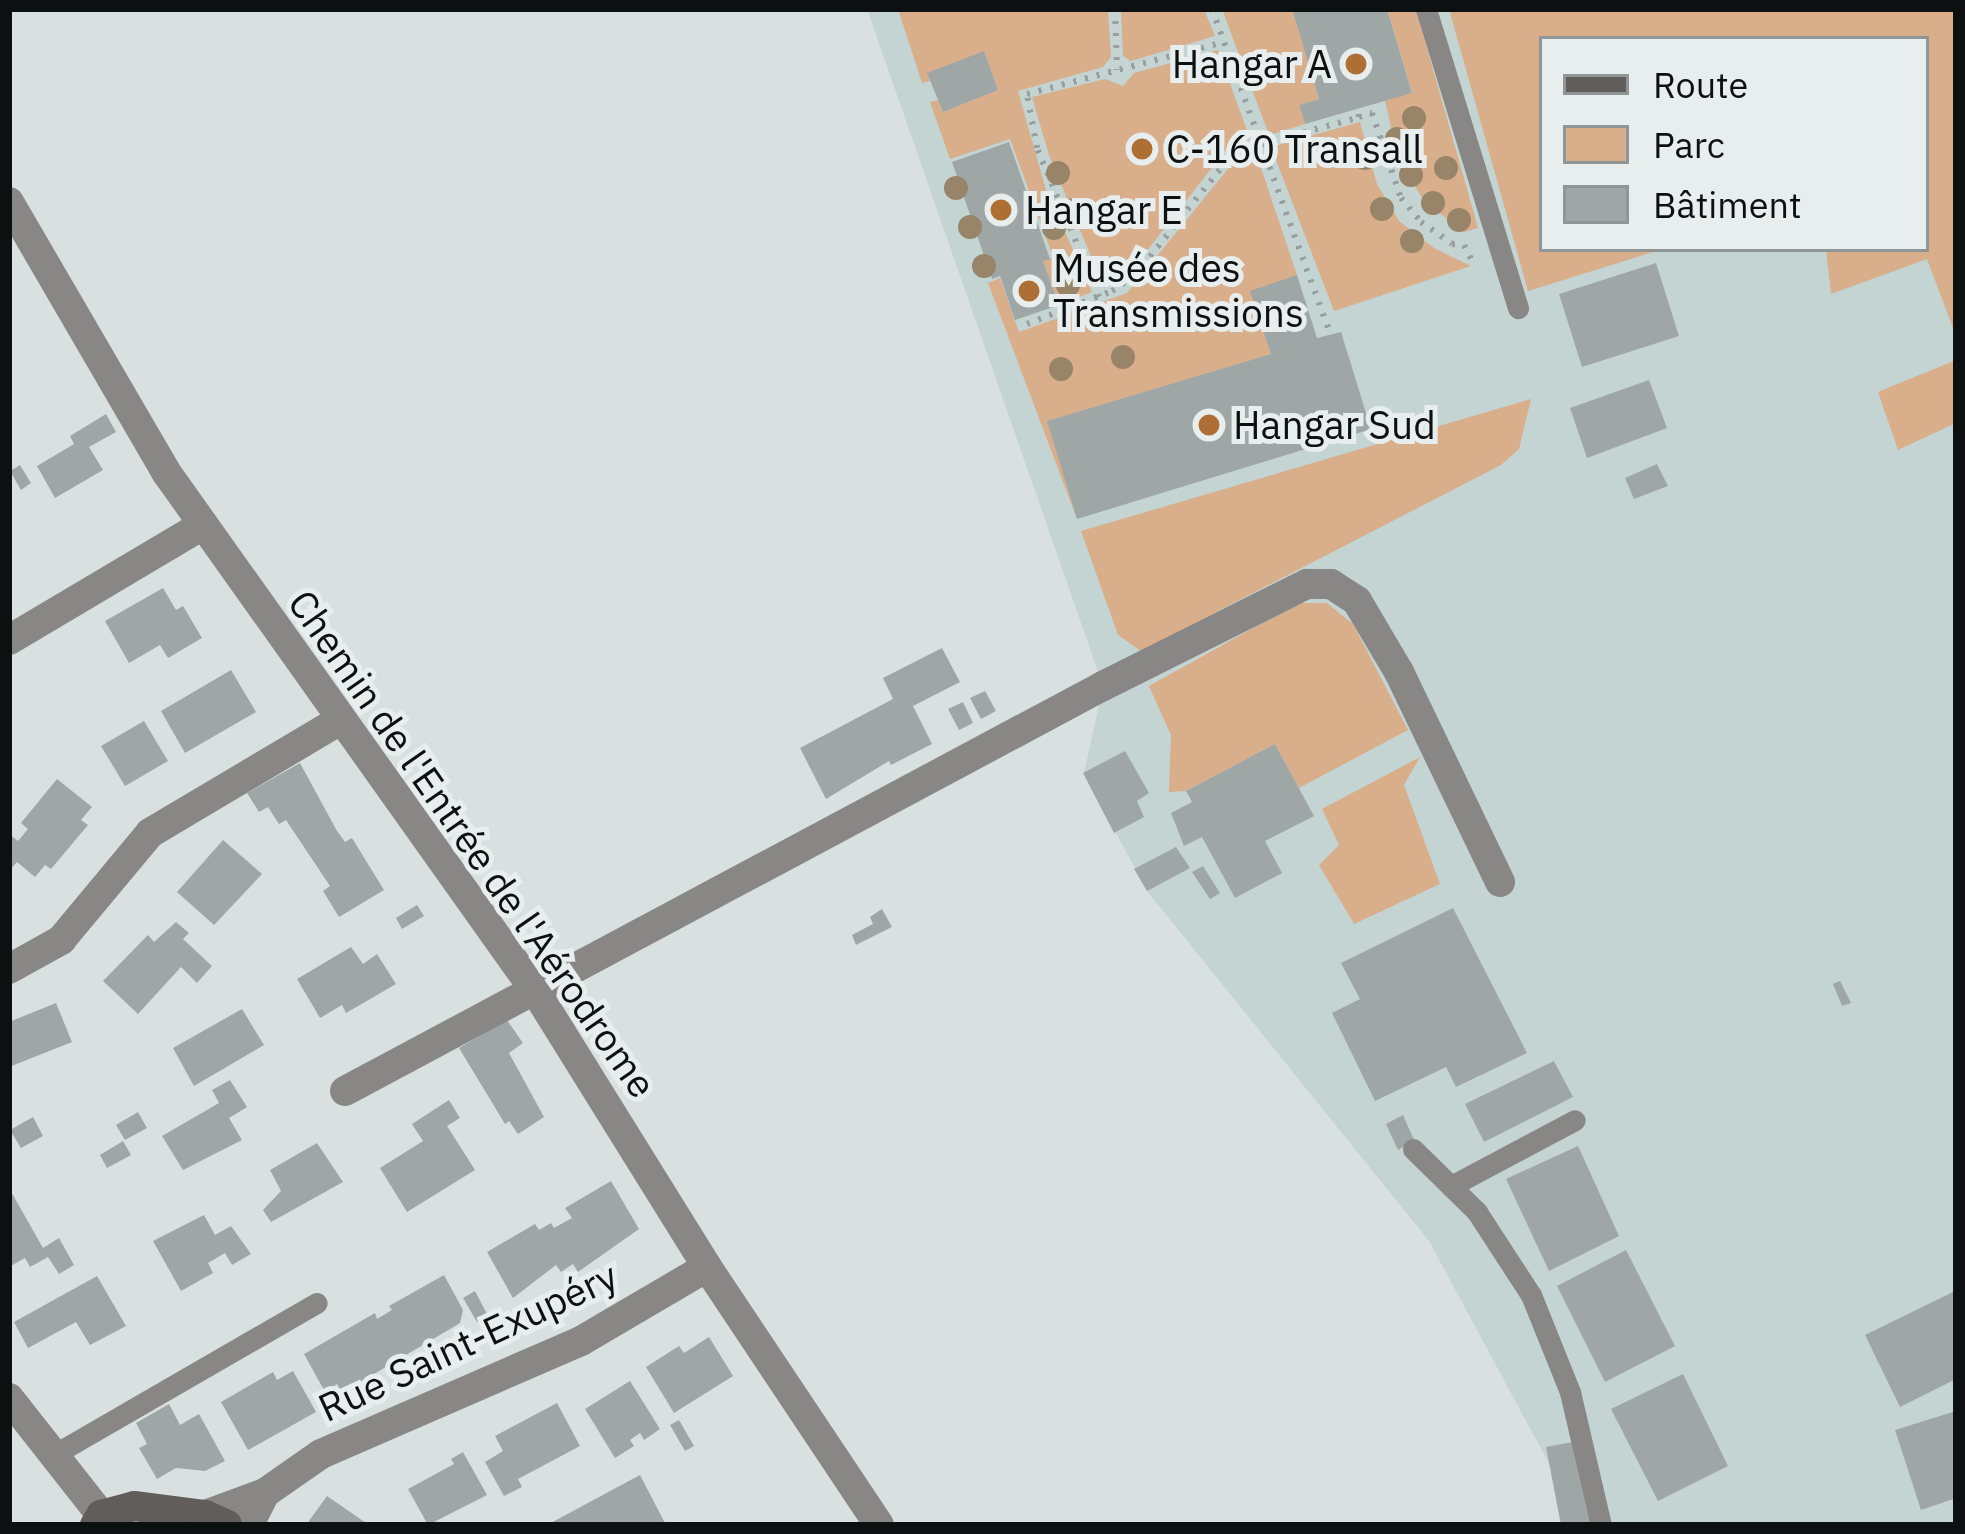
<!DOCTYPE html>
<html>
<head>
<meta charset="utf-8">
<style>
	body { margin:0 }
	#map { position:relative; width:1965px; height:1534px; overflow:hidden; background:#d9e1e0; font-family:"IBM Plex Sans",sans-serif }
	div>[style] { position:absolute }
	.built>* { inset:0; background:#c4d4d3 }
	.green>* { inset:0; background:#d8ae8b }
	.building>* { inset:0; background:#9fa6a6 }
	.path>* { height:6px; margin-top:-3px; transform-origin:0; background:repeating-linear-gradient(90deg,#999f9e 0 3px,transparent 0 12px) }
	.lane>* { height:21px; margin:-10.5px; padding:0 10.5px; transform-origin:10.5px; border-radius:10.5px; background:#898785 }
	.street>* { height:30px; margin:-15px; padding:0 15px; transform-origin:15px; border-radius:15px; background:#898785 }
	.secondary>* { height:30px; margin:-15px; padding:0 15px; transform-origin:15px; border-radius:15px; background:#605d5b }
	.trees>* { width:24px; height:24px; margin:-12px; border-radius:50%; background:#978469 }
	.dots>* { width:33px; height:33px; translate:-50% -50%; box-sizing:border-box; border:6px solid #e7eeed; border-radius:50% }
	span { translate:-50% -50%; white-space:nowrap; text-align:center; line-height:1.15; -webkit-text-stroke:10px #e7eeed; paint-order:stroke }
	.poi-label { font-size:39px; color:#0d1010 }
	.right { translate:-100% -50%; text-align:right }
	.left { translate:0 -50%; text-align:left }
	.street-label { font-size:39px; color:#0d1010 }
	.frame { position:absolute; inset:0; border:12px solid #0d1010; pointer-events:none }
	.legend { position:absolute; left:1539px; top:36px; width:390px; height:216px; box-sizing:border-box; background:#e7eeed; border:3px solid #909595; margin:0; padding:15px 21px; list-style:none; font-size:36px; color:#0d1010 }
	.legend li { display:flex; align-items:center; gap:24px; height:60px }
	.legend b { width:60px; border:3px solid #909595 }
</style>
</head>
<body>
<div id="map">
	<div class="built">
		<i style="clip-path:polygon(evenodd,867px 9px,1956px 9px,1956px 1525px,1582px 1525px,1429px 1241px,1147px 891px,1084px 773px,1103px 686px,867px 9px,1542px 39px,1926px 39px,1926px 249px,1542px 249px,1542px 39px)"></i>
	</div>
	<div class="green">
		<i style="clip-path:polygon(898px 9px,1108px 9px,1111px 57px,1103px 67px,1018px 91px,1046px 190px,1092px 292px,1059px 305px,1043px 261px,1053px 257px,1010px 139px,950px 159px,930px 102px,938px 100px,943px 112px,998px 90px,984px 52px,928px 74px,930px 81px,922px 83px)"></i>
		<i style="clip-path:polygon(1121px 9px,1204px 9px,1215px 36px,1131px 61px,1123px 56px)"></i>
		<i style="clip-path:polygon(1222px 9px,1292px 9px,1319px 99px,1299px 105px,1305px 124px,1269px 135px)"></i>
		<i style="clip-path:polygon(1387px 9px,1416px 9px,1478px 228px,1464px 232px,1424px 201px,1399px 161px,1385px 101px,1412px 92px)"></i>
		<i style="clip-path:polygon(1449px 9px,1956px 9px,1956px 336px,1927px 259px,1831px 294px,1826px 249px,1926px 249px,1926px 39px,1542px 39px,1542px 249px,1663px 249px,1528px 291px)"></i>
		<i style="clip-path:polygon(1218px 50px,1250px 139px,1229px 146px,1131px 271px,1104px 288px,1049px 155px,1032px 97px,1105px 79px,1123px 86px,1134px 73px)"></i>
		<i style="clip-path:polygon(1360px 122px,1377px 184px,1399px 221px,1434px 248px,1471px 266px,1334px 311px,1271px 147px)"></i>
		<i style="clip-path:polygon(1256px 153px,1297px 275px,1271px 354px,1048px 421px,1077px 519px,988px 283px,1000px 278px,1019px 332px,1127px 293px,1236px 159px)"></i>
		<i style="clip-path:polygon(1956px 360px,1956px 423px,1898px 450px,1878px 392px)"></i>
		<i style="clip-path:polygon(1531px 399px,1519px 449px,1501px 465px,1141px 651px,1118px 635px,1081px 531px)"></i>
		<i style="clip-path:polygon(1298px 603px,1327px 603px,1353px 624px,1408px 730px,1299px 788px,1275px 744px,1186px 791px,1169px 792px,1171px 735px,1149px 686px)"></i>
		<i style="clip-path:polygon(1420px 757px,1404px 785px,1440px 884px,1354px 924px,1319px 865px,1339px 845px,1322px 809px)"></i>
	</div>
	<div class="building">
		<i style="clip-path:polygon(1292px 9px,1387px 9px,1412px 93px,1305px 124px,1299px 105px,1319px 99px)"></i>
		<i style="clip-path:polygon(984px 51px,998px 90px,943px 112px,927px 73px)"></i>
		<i style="clip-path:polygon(1009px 142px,1050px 259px,1043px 261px,1059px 305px,1015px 320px,1000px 276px,992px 279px,952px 162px)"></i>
		<i style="clip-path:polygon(1656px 263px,1679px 336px,1582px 367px,1559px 294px)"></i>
		<i style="clip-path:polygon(1297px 275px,1317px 338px,1341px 332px,1371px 429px,1077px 519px,1047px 421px,1271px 354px,1250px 291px)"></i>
		<i style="clip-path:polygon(1649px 380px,1667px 428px,1587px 458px,1570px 408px)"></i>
		<i style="clip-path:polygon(106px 414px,116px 432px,89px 447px,103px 470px,55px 498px,37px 466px,74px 444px,70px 436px)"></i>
		<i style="clip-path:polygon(1657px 464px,1668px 486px,1634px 499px,1625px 478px)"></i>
		<i style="clip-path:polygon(20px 465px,31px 483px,21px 490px,10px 471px)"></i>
		<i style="clip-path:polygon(163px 588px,176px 610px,183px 606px,202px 638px,168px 658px,160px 645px,129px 663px,105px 621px)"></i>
		<i style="clip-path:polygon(942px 648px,960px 682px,913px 706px,932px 744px,891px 765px,889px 761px,826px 799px,800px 748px,893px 699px,883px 678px)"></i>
		<i style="clip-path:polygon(231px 670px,256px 712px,185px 753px,161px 711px)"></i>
		<i style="clip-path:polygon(985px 691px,996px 711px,981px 719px,970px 698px)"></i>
		<i style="clip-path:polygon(963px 702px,973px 723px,959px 730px,948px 709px)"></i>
		<i style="clip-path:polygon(144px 721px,168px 761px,125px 786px,101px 746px)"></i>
		<i style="clip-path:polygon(1275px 744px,1314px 816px,1265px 841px,1282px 873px,1235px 898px,1202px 837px,1184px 846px,1171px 813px,1192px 802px,1186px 791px)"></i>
		<i style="clip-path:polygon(1125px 751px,1149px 793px,1137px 801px,1144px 817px,1114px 833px,1083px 773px)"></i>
		<i style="clip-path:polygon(300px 763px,337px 831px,345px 842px,352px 838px,384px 890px,339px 917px,323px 891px,330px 886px,286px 820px,279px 824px,268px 807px,259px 812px,247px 793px)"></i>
		<i style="clip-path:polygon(57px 779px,92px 807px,81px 820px,88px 825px,51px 869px,45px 865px,35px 877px,17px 862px,9px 871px,9px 834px,18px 841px,28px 829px,21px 823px)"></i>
		<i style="clip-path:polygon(223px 840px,262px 874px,214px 925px,177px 892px)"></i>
		<i style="clip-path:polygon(1176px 847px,1190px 868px,1147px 891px,1134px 869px)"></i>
		<i style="clip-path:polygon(1203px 866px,1220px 893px,1210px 899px,1192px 872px)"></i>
		<i style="clip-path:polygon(417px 905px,424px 916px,402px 929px,396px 918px)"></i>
		<i style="clip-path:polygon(1453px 908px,1527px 1053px,1456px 1087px,1446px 1067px,1375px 1101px,1332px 1013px,1360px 999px,1341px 963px)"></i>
		<i style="clip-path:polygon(882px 909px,892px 927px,856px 945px,852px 935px,873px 924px,870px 917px)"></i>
		<i style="clip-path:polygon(176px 922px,189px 933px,183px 939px,212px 966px,197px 983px,181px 967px,138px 1014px,103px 981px,148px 935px,154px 942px)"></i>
		<i style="clip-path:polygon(351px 947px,363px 964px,377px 954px,396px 984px,346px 1013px,342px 1005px,320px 1018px,297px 979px)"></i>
		<i style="clip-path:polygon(1840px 981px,1851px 1003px,1842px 1006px,1833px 984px)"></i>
		<i style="clip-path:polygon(56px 1003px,72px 1042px,9px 1067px,9px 1022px)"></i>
		<i style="clip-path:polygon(242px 1009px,264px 1045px,194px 1086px,173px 1048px)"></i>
		<i style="clip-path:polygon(507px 1020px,523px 1043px,509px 1053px,544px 1117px,518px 1134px,509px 1121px,505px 1124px,459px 1048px)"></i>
		<i style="clip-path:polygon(1554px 1061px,1573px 1097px,1484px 1142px,1465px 1104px)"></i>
		<i style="clip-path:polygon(230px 1080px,247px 1107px,229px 1118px,242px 1140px,183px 1170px,162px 1136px,219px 1103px,212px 1090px)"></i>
		<i style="clip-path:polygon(449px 1100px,460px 1118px,447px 1126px,475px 1170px,407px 1212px,380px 1168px,423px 1141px,412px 1124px)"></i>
		<i style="clip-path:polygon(138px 1112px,147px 1128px,125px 1140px,116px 1125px)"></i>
		<i style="clip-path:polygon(1403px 1115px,1414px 1140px,1398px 1150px,1386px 1124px)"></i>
		<i style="clip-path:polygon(33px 1117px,43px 1136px,21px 1148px,10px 1130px)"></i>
		<i style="clip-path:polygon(123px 1141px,131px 1155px,107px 1168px,100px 1155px)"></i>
		<i style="clip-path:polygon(317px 1143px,343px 1182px,271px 1222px,263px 1210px,281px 1191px,270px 1170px)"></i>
		<i style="clip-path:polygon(1578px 1146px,1619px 1236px,1549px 1271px,1506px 1179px)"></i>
		<i style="clip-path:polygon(611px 1181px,639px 1229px,578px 1272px,573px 1264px,561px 1272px,556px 1265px,513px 1298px,487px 1252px,535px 1224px,539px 1230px,551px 1223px,554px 1228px,572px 1218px,565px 1208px)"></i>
		<i style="clip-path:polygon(9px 1188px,43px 1248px,59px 1238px,74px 1265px,59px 1274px,48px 1257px,30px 1267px,25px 1258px,9px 1267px)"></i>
		<i style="clip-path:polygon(204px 1215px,215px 1235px,231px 1226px,251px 1254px,232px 1265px,225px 1253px,208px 1263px,213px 1273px,181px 1291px,153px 1241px)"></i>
		<i style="clip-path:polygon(1626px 1250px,1675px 1346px,1605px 1382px,1557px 1286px)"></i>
		<i style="clip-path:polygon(444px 1275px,463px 1310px,460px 1323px,342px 1393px,337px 1384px,325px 1392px,304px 1354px,375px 1313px,377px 1319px,392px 1310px,389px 1306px)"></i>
		<i style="clip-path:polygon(97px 1276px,126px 1326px,90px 1345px,76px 1322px,28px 1348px,14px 1322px)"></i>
		<i style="clip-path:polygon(475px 1291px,488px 1316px,477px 1322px,463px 1298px)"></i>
		<i style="clip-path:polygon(1953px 1292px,1956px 1379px,1900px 1407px,1865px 1335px)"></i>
		<i style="clip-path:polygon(709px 1337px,733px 1376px,674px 1413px,646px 1367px,679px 1346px,684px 1353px)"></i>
		<i style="clip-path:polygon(293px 1371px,316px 1412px,248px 1450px,221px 1402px,273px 1372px,277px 1380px)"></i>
		<i style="clip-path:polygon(1683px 1374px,1728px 1466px,1658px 1501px,1611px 1409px)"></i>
		<i style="clip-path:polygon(630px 1381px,660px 1429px,644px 1440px,640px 1433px,630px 1440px,634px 1446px,615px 1458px,585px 1409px)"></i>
		<i style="clip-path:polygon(557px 1403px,580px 1446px,518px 1479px,522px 1487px,504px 1496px,485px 1462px,503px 1451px,495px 1436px)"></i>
		<i style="clip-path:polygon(169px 1404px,180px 1425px,199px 1414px,225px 1461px,205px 1471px,176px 1468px,157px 1479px,139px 1448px,147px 1444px,136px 1423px)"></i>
		<i style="clip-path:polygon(1956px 1411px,1956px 1498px,1921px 1510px,1895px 1430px)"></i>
		<i style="clip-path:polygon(679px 1420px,694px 1446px,685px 1451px,670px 1425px)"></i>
		<i style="clip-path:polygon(1578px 1441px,1594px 1525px,1561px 1525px,1546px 1447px)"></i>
		<i style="clip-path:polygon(463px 1452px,487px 1495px,428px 1525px,408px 1489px,454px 1464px,451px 1459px)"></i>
		<i style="clip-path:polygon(640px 1475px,666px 1525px,547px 1525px)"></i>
		<i style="clip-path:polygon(327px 1496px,340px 1505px,369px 1525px,306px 1525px)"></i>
	</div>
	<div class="path">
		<i style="left:1115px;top:9px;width:61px;rotate:88.1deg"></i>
		<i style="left:1212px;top:9px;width:346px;rotate:70deg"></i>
		<i style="left:1359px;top:117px;width:14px;rotate:-17deg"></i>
		<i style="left:1372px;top:113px;width:90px;rotate:71.2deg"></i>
		<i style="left:1401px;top:198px;width:31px;rotate:50deg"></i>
		<i style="left:1421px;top:222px;width:38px;rotate:35deg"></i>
		<i style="left:1452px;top:244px;width:12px;rotate:5deg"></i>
		<i style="left:1464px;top:245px;width:22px;rotate:63deg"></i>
		<i style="left:1099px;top:297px;width:161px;rotate:-112.6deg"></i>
		<i style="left:1037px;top:148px;width:55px;rotate:-100.5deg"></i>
		<i style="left:1027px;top:94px;width:204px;rotate:-14.8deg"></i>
		<i style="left:1027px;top:324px;width:91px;rotate:-21.2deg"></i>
		<i style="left:1112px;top:291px;width:28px;rotate:-35deg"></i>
		<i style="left:1135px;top:275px;width:158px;rotate:-51.2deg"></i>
		<i style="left:1234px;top:152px;width:130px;rotate:-15.6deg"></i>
		<i style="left:1359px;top:117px;width:8px;rotate:-97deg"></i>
	</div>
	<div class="lane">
		<i style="left:1426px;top:9px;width:313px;rotate:72.9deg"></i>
		<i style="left:1413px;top:1149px;width:90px;rotate:44.5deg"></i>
		<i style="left:1477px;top:1212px;width:99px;rotate:57deg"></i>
		<i style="left:1531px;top:1295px;width:105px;rotate:68.1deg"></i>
		<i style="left:1570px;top:1392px;width:137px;rotate:76.9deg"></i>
		<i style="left:1451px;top:1186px;width:140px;rotate:-28deg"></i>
		<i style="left:55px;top:1454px;width:302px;rotate:-30deg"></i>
	</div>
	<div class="street">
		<i style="left:9px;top:202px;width:312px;rotate:59.8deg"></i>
		<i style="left:166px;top:472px;width:638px;rotate:54.57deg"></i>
		<i style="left:536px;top:992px;width:324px;rotate:58.1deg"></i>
		<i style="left:707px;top:1267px;width:310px;rotate:56.3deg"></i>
		<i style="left:9px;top:640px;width:226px;rotate:-30.7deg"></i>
		<i style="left:9px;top:969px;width:60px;rotate:-29.1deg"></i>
		<i style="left:61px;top:940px;width:139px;rotate:-50.2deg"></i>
		<i style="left:150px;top:833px;width:221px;rotate:-30.7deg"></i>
		<i style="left:345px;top:1091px;width:859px;rotate:-28.12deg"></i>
		<i style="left:1103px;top:686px;width:228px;rotate:-26.6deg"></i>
		<i style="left:1307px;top:584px;width:24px"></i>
		<i style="left:1331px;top:584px;width:31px;rotate:33deg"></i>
		<i style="left:1357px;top:601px;width:82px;rotate:59.4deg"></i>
		<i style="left:1399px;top:672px;width:233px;rotate:64.3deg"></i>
		<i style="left:9px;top:1398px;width:149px;rotate:51.8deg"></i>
		<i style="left:265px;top:1493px;width:68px;rotate:-34.9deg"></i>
		<i style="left:321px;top:1454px;width:283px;rotate:-23.5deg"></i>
		<i style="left:581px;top:1341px;width:146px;rotate:-30.4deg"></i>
		<i style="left:205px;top:1515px;width:64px;rotate:-20.1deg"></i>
		<i style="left:265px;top:1493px;width:36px;rotate:117deg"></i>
	</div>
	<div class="secondary">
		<i style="left:95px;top:1525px;width:12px;rotate:-59deg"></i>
		<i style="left:101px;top:1515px;width:34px;rotate:-15deg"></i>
		<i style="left:134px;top:1506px;width:72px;rotate:7.2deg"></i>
		<i style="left:205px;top:1515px;width:24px;rotate:24deg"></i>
	</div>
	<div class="trees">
		<i style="left:1414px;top:118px"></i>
		<i style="left:1397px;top:139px"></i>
		<i style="left:1365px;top:158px"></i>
		<i style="left:1446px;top:168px"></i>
		<i style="left:1058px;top:173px"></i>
		<i style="left:1411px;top:175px"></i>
		<i style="left:956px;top:188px"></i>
		<i style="left:1433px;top:203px"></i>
		<i style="left:1382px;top:209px"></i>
		<i style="left:1073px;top:210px"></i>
		<i style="left:1459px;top:220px"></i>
		<i style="left:970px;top:227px"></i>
		<i style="left:1054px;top:228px"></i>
		<i style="left:1412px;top:241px"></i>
		<i style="left:984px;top:266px"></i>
		<i style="left:1068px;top:285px"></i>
		<i style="left:1123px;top:357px"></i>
		<i style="left:1061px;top:369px"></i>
	</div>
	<div class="dots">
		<i style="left:1356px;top:64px;background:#ad6f34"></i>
		<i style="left:1142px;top:149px;background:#ad6f34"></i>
		<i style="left:1001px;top:210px;background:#ad6f34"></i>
		<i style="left:1029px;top:291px;background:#ad6f34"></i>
		<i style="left:1209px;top:425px;background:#ad6f34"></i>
	</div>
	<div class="poi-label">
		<span class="right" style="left:1332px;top:64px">Hangar A</span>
		<span class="left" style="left:1166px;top:149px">C-160 Transall</span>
		<span class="left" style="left:1025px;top:210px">Hangar E</span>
		<span class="left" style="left:1053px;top:291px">Musée des<br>Transmissions</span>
		<span class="left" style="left:1233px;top:425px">Hangar Sud</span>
	</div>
	<div class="street-label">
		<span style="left:472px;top:844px;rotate:55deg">Chemin de l'Entrée de l'Aérodrome</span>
		<span style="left:468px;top:1342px;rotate:-25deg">Rue Saint-Exupéry</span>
	</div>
	<div class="frame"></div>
	<ul class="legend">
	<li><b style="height:15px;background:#605d5b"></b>Route</li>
	<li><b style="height:33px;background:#d8ae8b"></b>Parc</li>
	<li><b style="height:33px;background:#9fa6a6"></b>Bâtiment</li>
	</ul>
</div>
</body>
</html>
